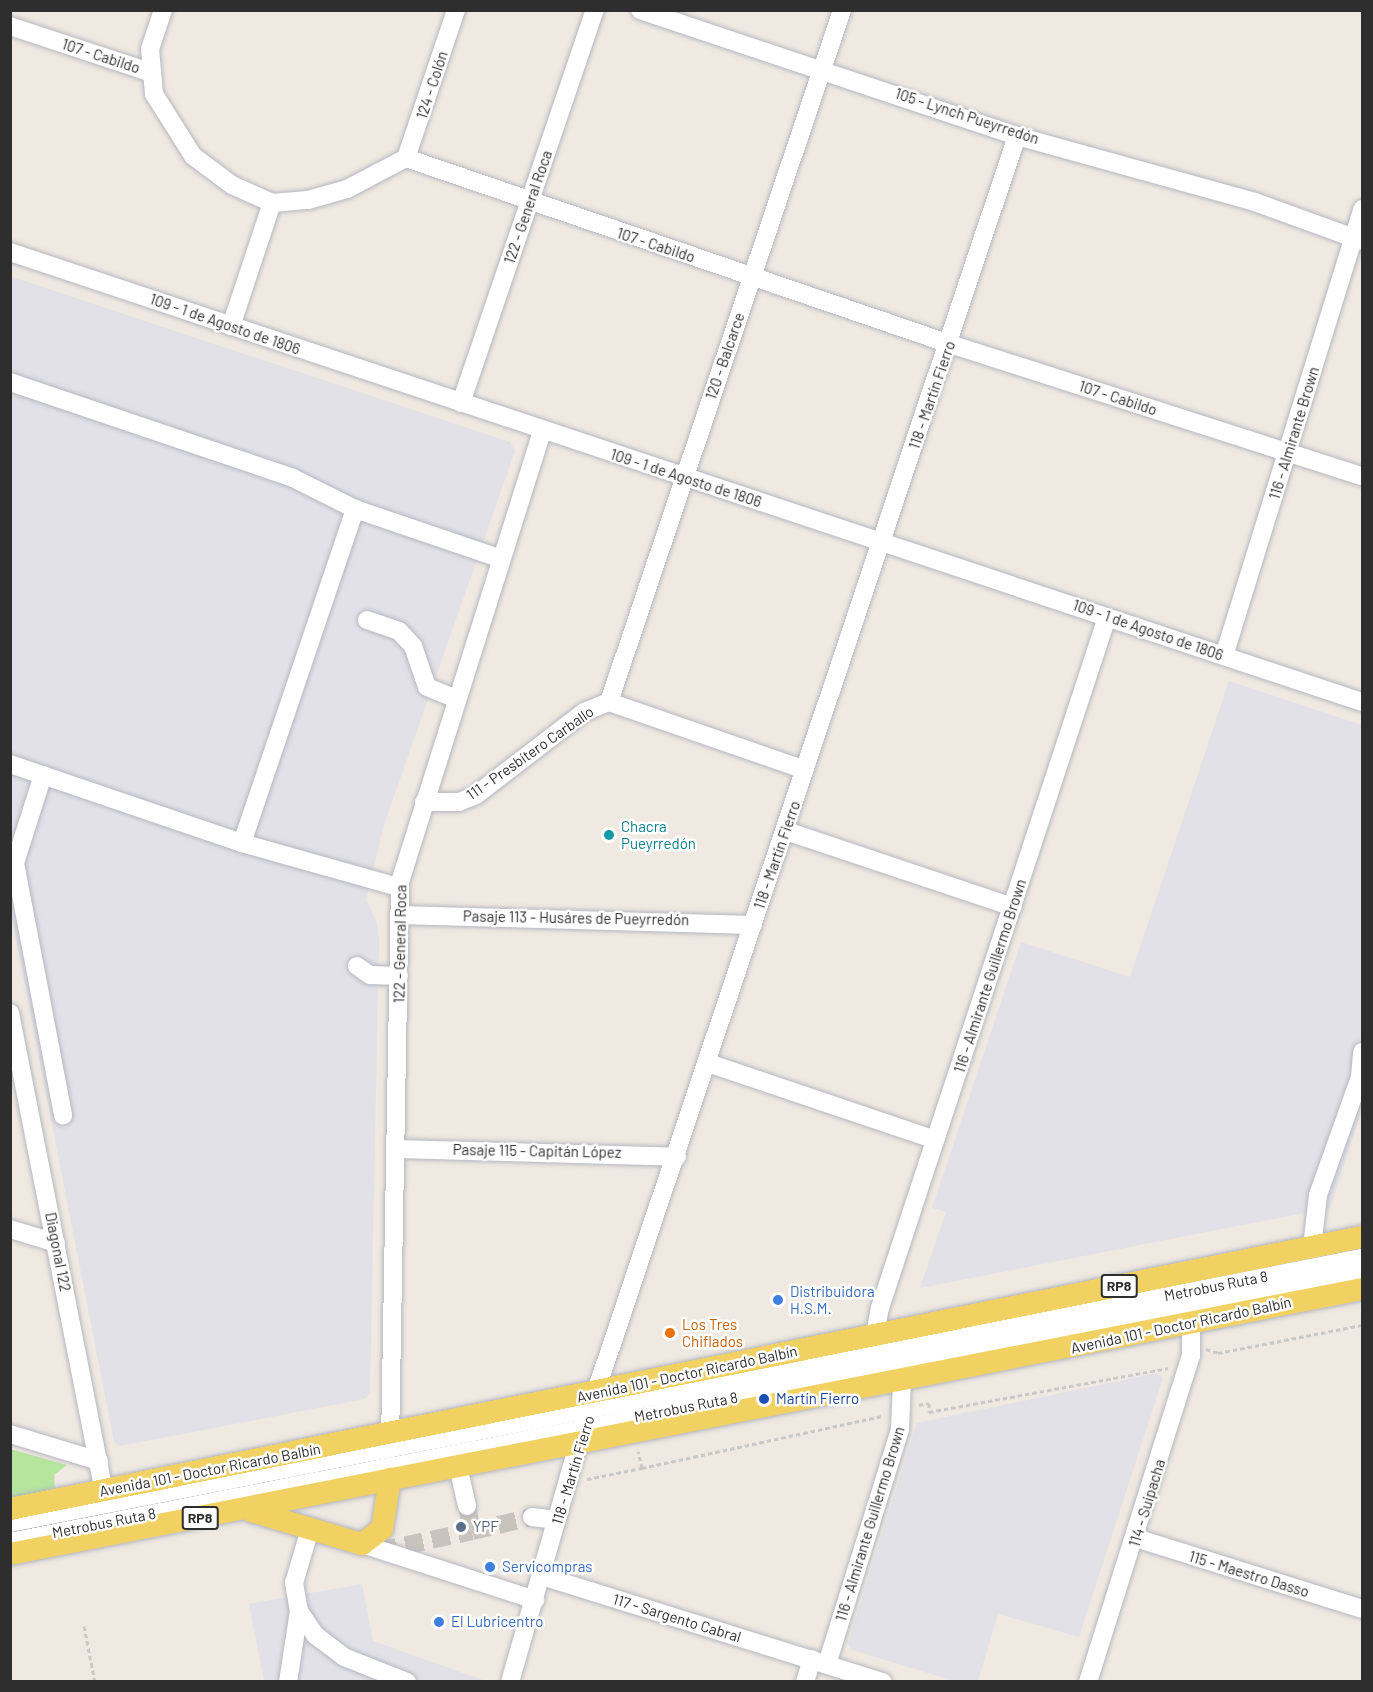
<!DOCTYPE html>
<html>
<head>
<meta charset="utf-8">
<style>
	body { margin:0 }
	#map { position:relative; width:1373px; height:1692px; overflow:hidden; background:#efe9e1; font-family:Barlow,sans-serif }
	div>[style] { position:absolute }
	.industrial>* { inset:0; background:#e3e1e8 }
	.green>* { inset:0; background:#b6e59e }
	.minor-tunnel>* { height:18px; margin-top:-9px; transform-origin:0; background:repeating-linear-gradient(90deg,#c8c4bd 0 18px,transparent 0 27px) }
	.path>* { height:3px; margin-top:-1.5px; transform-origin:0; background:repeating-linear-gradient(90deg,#c9c9c9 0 4.5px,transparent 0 7.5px) }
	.roads { filter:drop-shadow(0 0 2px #b4b7c1) drop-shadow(0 0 2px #b4b7c1) }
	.minor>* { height:18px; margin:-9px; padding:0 9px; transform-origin:9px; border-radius:9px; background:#fff }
	.major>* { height:22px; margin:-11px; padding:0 11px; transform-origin:11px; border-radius:11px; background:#f2d163 }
	.dots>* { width:16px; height:16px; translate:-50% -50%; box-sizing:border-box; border:3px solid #fff; border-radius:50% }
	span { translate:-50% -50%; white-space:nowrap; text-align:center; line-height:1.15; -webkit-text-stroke:5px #fff; paint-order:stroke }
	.shield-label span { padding:2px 4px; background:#fff; border:2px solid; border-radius:4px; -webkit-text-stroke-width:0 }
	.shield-label { font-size:14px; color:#2e2e2e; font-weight:700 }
	.street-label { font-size:15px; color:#2e2e2e }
	.culture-label { font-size:15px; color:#0d838f }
	.left { translate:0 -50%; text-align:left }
	.shop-label { font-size:15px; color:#366cbe }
	.food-label { font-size:15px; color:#c56008 }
	.transit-label { font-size:15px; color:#164399 }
	.service-label { font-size:15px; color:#4e5e75 }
	.frame { position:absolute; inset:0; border:12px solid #2e2e2e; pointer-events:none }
</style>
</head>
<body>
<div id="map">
	<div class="industrial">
		<i style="clip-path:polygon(10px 276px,510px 442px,515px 451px,384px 825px,366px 900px,377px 922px,379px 940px,370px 1393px,365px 1399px,120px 1446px,114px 1442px,11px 914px)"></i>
		<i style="clip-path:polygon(1229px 681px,1362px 725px,1362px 1109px,1330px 1208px,920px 1288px,946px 1212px,932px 1208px,1021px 942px,1130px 977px)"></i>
		<i style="clip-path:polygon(1157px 1373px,1163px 1378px,1079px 1637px,998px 1614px,978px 1681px,954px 1681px,852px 1650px,848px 1643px,917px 1423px)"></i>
		<i style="clip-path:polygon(362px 1584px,373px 1641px,486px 1681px,264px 1681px,249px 1604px)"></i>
	</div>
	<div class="green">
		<i style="clip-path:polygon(10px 1449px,67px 1465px,54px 1475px,55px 1492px,11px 1501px)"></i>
	</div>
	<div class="minor-tunnel">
		<i style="left:467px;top:1506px;width:25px;rotate:79deg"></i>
		<i style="left:472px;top:1531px;width:62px;rotate:-13.1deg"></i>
		<i style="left:379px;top:1551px;width:95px;rotate:-12.1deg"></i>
	</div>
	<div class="path">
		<i style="left:1206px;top:1349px;width:13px;rotate:18deg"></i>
		<i style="left:1218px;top:1353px;width:147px;rotate:-11deg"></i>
		<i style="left:919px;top:1405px;width:10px;rotate:-11deg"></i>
		<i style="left:929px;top:1403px;width:9px;rotate:90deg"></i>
		<i style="left:929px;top:1412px;width:243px;rotate:-10.4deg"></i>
		<i style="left:642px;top:1468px;width:247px;rotate:-12.2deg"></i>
		<i style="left:587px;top:1479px;width:56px;rotate:-11.3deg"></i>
		<i style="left:642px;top:1468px;width:17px;rotate:-103deg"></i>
		<i style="left:84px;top:1626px;width:57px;rotate:78.9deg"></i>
	</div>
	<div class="roads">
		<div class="minor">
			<i style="left:163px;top:10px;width:41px;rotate:108.4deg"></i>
			<i style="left:150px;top:49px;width:45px;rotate:84.9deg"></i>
			<i style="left:154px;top:94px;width:73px;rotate:57.8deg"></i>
			<i style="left:193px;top:156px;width:49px;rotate:36.6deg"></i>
			<i style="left:232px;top:185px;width:44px;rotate:24.2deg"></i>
			<i style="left:272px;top:203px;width:36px;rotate:-5deg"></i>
			<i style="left:308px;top:200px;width:41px;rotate:-15.8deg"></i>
			<i style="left:347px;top:189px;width:67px;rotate:-27.7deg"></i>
			<i style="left:640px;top:10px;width:397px;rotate:18.5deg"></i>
			<i style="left:1017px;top:136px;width:247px;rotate:15.5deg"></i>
			<i style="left:1255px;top:202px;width:114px;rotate:20deg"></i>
			<i style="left:10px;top:26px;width:146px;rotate:18.3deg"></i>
			<i style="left:406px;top:158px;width:575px;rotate:18.88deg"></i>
			<i style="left:950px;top:344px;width:433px;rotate:17.8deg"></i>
			<i style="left:406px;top:158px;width:156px;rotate:-71.3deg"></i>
			<i style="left:10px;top:252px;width:1425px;rotate:18.41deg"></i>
			<i style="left:231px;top:326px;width:130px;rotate:-71.6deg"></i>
			<i style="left:10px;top:382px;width:299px;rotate:18.7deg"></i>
			<i style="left:293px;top:478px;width:69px;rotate:26.6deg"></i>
			<i style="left:355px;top:509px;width:152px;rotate:18.8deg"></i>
			<i style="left:461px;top:403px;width:415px;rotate:-71.2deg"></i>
			<i style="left:367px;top:620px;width:34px;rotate:19deg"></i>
			<i style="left:399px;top:631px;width:21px;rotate:47deg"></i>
			<i style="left:413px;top:646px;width:43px;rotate:71.1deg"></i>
			<i style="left:427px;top:687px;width:31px;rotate:22deg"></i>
			<i style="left:1224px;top:656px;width:468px;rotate:-72.8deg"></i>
			<i style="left:609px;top:702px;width:730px;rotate:-71.39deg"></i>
			<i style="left:10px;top:764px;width:245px;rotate:18.8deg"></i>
			<i style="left:242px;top:843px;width:163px;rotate:15.7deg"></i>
			<i style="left:43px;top:775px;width:92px;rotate:107.7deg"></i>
			<i style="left:15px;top:863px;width:257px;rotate:79.2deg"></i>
			<i style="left:424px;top:802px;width:35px"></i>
			<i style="left:459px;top:802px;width:18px;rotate:-22deg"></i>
			<i style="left:476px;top:795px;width:136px;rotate:-37.5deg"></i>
			<i style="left:584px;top:712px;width:27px;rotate:-22deg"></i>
			<i style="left:609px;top:702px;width:207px;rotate:19.1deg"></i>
			<i style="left:786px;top:831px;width:239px;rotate:18.5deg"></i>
			<i style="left:242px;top:843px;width:353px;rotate:-71.3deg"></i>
			<i style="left:399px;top:915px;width:354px;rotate:1.6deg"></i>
			<i style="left:357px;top:966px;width:16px;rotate:35deg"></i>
			<i style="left:370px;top:975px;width:29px;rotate:2deg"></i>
			<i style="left:10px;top:1013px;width:488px;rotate:78.9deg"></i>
			<i style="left:708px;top:1063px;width:240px;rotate:18.7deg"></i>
			<i style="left:397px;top:1149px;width:280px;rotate:1.6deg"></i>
			<i style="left:10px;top:1229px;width:48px;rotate:16.9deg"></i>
			<i style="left:1312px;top:1247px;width:52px;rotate:-83.4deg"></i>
			<i style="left:1318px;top:1195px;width:125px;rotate:-70.4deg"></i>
			<i style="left:1360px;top:1077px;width:25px;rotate:-85deg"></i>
			<i style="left:875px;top:1335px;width:27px;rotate:-80deg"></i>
			<i style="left:880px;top:1308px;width:727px;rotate:-71.81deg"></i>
			<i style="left:10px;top:1434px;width:93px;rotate:16.9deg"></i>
			<i style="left:390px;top:1444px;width:562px;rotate:-88.98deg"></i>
			<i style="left:400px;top:882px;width:473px;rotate:-72.5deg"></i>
			<i style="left:458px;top:1466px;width:41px;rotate:77.3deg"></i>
			<i style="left:532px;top:1517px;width:25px;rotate:7deg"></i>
			<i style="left:10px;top:1523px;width:1378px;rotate:-11.09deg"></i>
			<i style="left:310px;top:1529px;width:56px;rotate:106.5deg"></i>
			<i style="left:294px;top:1583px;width:28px;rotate:80deg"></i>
			<i style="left:299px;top:1611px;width:29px;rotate:56deg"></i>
			<i style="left:315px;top:1635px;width:36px;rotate:37deg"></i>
			<i style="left:344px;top:1657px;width:68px;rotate:21.6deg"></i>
			<i style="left:1136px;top:1538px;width:237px;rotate:17.4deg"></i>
			<i style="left:10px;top:1542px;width:1378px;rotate:-11.17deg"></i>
			<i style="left:362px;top:1544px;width:182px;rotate:17.9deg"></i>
			<i style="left:542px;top:1576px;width:357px;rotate:17.3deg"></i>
			<i style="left:827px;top:1664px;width:246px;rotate:-72.7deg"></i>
			<i style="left:900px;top:1429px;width:48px;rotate:-87.6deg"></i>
			<i style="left:288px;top:1682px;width:72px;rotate:-81.2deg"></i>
			<i style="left:510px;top:1682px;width:247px;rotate:-74deg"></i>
			<i style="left:578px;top:1445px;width:1381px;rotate:-71.46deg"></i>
			<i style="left:805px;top:1682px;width:24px;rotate:-73deg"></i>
			<i style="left:1088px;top:1682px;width:342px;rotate:-72.5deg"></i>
			<i style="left:1191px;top:1356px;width:34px;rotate:-90deg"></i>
		</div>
		<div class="major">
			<i style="left:10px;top:1509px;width:1379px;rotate:-11.38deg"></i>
			<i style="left:251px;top:1511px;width:116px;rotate:16.6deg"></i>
			<i style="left:362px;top:1544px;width:25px;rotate:-37deg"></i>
			<i style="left:382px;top:1529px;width:51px;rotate:-80.9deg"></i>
			<i style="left:10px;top:1554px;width:1378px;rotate:-11.09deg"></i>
		</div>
	</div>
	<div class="dots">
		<i style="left:609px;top:835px;background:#0f9aa8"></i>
		<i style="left:778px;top:1300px;background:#3f7fe0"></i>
		<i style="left:670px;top:1333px;background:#e8710a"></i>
		<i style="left:764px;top:1399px;background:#1a4fb4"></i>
		<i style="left:461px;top:1527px;background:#5c6f8a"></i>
		<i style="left:490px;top:1567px;background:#3f7fe0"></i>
		<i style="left:439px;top:1622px;background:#3f7fe0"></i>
	</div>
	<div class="shield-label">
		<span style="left:1119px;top:1286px">RP8</span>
		<span style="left:200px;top:1518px">RP8</span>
	</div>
	<div class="street-label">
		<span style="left:101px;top:56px;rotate:18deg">107 - Cabildo</span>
		<span style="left:432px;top:85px;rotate:-72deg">124 - Colón</span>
		<span style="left:967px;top:116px;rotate:18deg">105 - Lynch Pueyrredón</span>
		<span style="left:528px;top:207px;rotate:-71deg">122 - General Roca</span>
		<span style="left:656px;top:245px;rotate:18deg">107 - Cabildo</span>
		<span style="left:225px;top:324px;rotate:19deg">109 - 1 de Agosto de 1806</span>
		<span style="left:725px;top:356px;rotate:-71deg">120 - Balcarce</span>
		<span style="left:932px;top:395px;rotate:-71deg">118 - Martín Fierro</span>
		<span style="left:1118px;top:398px;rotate:18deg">107 - Cabildo</span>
		<span style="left:1294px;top:433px;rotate:-73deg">116 - Almirante Brown</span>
		<span style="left:686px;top:478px;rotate:18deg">109 - 1 de Agosto de 1806</span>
		<span style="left:1148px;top:630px;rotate:19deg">109 - 1 de Agosto de 1806</span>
		<span style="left:530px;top:753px;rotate:-35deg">111 - Presbítero Carballo</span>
		<span style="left:777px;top:855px;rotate:-71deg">118 - Martín Fierro</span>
		<span style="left:576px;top:918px;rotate:1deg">Pasaje 113 - Husáres de Pueyrredón</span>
		<span style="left:400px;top:944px;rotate:-89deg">122 - General Roca</span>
		<span style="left:990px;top:976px;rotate:-72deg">116 - Almirante Guillermo Brown</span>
		<span style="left:537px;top:1151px;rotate:1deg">Pasaje 115 - Capitán López</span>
		<span style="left:58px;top:1252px;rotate:79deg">Diagonal 122</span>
		<span style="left:1216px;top:1286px;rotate:-11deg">Metrobus Ruta 8</span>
		<span style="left:1181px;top:1325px;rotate:-12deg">Avenida 101 - Doctor Ricardo Balbín</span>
		<span style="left:687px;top:1374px;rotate:-12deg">Avenida 101 - Doctor Ricardo Balbín</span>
		<span style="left:686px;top:1407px;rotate:-11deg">Metrobus Ruta 8</span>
		<span style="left:210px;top:1470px;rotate:-11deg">Avenida 101 - Doctor Ricardo Balbín</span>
		<span style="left:573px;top:1470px;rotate:-73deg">118 - Martín Fierro</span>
		<span style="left:1147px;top:1503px;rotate:-73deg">114 - Suipacha</span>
		<span style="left:104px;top:1523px;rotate:-11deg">Metrobus Ruta 8</span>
		<span style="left:870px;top:1524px;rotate:-73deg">116 - Almirante Guillermo Brown</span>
		<span style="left:1249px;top:1574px;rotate:17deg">115 - Maestro Dasso</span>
		<span style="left:677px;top:1618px;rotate:17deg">117 - Sargento Cabral</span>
	</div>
	<div class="culture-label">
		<span class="left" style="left:621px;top:835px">Chacra<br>Pueyrredón</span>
	</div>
	<div class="shop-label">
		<span class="left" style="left:790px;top:1300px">Distribuidora<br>H.S.M.</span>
		<span class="left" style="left:502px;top:1567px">Servicompras</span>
		<span class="left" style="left:451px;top:1622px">El Lubricentro</span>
	</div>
	<div class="food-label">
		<span class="left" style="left:682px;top:1333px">Los Tres<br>Chiflados</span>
	</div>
	<div class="transit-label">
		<span class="left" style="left:776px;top:1399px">Martín Fierro</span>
	</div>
	<div class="service-label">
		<span class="left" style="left:473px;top:1527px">YPF</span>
	</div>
	<div class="frame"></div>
</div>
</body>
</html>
